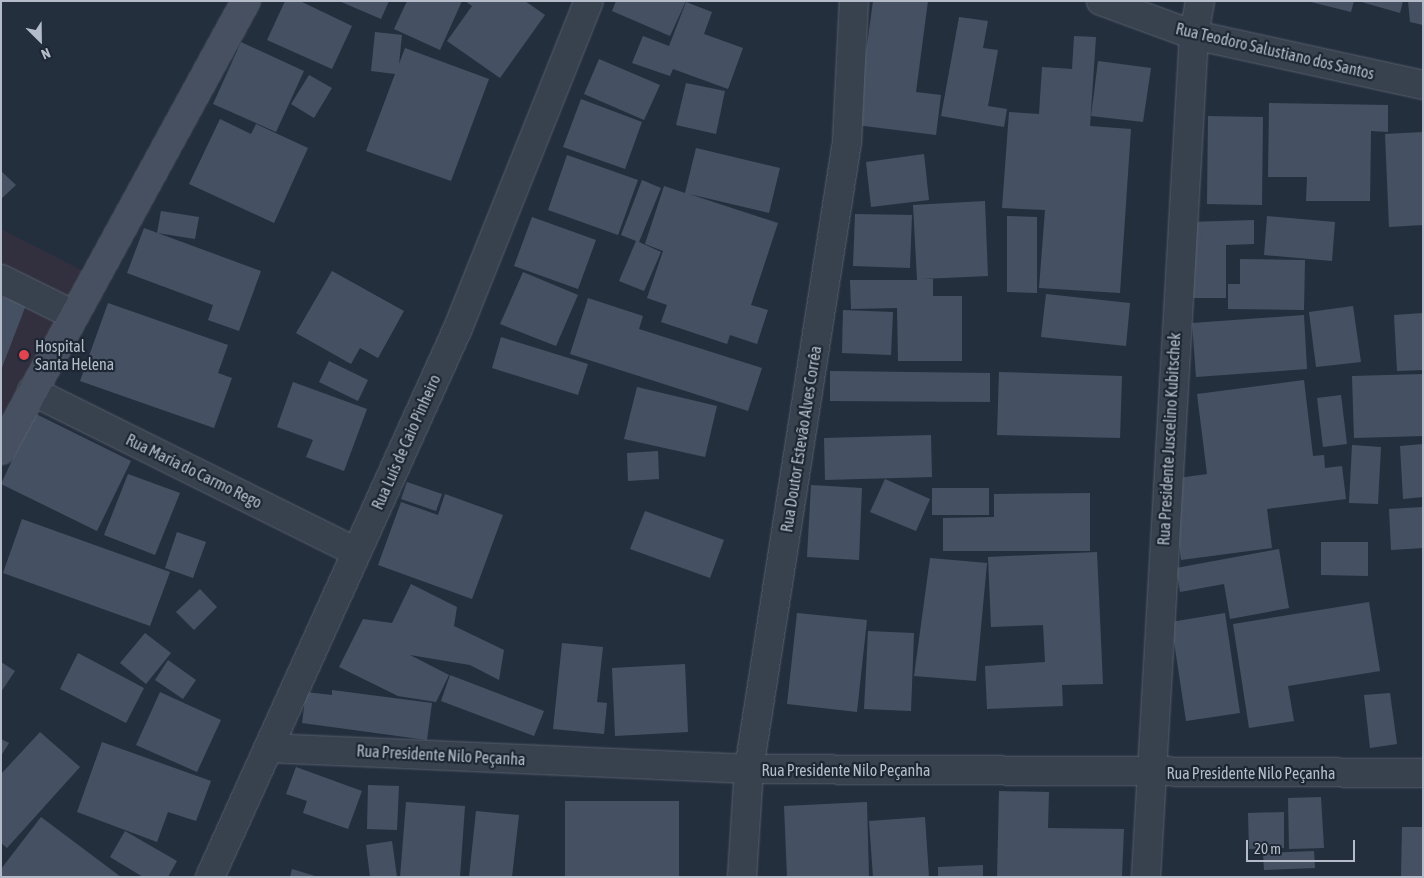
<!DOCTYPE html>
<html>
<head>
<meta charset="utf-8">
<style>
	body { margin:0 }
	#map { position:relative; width:1424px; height:878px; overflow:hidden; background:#242f3e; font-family:"Asap Condensed",sans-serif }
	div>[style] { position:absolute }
	.medical>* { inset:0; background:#32303f }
	.building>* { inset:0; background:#455162 }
	.roads { filter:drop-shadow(0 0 1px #565f6c) drop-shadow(0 0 1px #565f6c) }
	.street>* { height:28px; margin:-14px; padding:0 14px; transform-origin:14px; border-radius:14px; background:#38414e }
	.secondary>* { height:28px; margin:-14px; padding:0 14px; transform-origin:14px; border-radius:14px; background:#465061 }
	.dots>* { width:14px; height:14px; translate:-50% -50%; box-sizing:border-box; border:2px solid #1d2633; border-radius:50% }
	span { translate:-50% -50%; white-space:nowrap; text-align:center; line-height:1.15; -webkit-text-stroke:4.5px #1d2633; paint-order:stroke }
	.street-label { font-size:16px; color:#b4bcc9 }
	.poi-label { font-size:16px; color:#b4bcc9 }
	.left { translate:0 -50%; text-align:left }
	.frame { position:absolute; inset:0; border:2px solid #b4bcc9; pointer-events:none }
	.north { position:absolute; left:15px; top:15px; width:50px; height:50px; -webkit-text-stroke:4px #1d2633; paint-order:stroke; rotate:157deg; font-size:14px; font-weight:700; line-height:20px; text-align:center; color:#b4bcc9 }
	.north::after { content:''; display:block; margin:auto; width:18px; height:22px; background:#b4bcc9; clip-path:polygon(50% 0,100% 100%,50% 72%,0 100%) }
	.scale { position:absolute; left:1246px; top:840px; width:109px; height:22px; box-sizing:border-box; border:2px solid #b4bcc9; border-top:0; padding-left:6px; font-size:15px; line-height:18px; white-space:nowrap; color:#b4bcc9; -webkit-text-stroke:4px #1d2633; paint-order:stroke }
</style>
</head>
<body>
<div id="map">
	<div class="medical">
		<i style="clip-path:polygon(1px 229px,93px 276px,1px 434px)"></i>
	</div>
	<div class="building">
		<i style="clip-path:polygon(285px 1px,300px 1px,352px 26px,332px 69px,267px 40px)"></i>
		<i style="clip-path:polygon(339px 1px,389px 1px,381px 19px)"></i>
		<i style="clip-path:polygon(407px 1px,462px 1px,440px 50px,394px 29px)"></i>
		<i style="clip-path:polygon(465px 1px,525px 1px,545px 15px,500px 78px,447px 41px,472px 6px)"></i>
		<i style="clip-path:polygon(616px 1px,686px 1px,670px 36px,612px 11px)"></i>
		<i style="clip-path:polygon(873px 1px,928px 1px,916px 92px,941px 95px,936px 135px,856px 125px)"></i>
		<i style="clip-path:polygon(1307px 1px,1354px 1px,1351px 12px)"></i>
		<i style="clip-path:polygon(1358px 1px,1403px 1px,1400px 13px)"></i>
		<i style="clip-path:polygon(1408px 1px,1423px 1px,1423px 25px,1410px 22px)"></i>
		<i style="clip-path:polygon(686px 2px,712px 12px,704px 34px,743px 48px,728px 89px,673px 69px,670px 76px,632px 63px,643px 36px,669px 46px)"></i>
		<i style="clip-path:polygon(959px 17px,988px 21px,983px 48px,998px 50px,988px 106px,1007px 109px,1004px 127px,941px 116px)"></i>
		<i style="clip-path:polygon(375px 32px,402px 35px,399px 64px,405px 48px,489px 79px,451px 181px,366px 151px,395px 74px,371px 71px)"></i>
		<i style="clip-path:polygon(1074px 36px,1096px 37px,1090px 126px,1131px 129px,1120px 293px,1039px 288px,1045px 210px,1002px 208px,1009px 112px,1039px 114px,1042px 67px,1072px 69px)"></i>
		<i style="clip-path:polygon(241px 42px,304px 71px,276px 132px,213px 104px)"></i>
		<i style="clip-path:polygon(599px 59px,660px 85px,644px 120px,584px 94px)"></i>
		<i style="clip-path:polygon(1098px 61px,1151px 68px,1143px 122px,1091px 116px)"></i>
		<i style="clip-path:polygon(309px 75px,332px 88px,314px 118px,291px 104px)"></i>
		<i style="clip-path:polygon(686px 83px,725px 91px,716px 134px,676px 125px)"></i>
		<i style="clip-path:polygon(581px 99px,642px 122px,625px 169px,563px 147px)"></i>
		<i style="clip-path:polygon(1269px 103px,1388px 105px,1388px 132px,1371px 131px,1370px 201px,1306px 201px,1307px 177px,1268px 177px)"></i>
		<i style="clip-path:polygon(1208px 116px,1263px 117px,1262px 205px,1207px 204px)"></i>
		<i style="clip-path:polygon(220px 119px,251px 134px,256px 124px,308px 148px,274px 223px,189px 184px)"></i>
		<i style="clip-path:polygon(1423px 132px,1423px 225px,1389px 227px,1385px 134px)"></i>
		<i style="clip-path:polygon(696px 148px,780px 168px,769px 213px,689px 194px,778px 223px,751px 305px,768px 310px,757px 344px,730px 335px,727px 344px,661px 322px,667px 305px,647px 298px,663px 251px,645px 244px,664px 186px,685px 193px)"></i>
		<i style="clip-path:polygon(924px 154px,929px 200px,871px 207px,866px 162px)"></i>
		<i style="clip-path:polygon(567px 155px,638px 180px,618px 235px,548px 210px)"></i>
		<i style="clip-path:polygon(1px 171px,16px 185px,1px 199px)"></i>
		<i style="clip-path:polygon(642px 180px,661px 188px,639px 242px,661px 252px,644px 291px,619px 281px,636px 241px,621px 235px)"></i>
		<i style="clip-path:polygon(985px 201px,988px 276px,922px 279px,933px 279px,933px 296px,962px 296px,962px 361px,898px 361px,897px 308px,851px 309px,850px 280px,917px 280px,913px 205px)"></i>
		<i style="clip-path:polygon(161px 211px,199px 217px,195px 239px,157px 233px)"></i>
		<i style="clip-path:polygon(855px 214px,912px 215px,910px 268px,853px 266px)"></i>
		<i style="clip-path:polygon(1007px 216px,1037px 217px,1037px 293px,1007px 292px)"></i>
		<i style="clip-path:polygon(1267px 216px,1335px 222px,1332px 261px,1264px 255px)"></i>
		<i style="clip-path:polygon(532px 217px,596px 240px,578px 289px,514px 266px)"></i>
		<i style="clip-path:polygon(1254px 220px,1254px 244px,1226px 245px,1226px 298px,1190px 298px,1189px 222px)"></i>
		<i style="clip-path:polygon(144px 228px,261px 271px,239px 331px,208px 320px,213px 305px,127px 273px)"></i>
		<i style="clip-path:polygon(1240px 259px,1305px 260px,1304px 310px,1228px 309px,1228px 284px,1240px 284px)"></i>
		<i style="clip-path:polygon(332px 271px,404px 311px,378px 358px,360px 348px,351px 364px,296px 333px)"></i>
		<i style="clip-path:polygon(523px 272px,578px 295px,556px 346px,500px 324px)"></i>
		<i style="clip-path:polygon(1046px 294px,1130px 303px,1126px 346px,1041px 337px)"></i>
		<i style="clip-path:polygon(1px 296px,26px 305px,1px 370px)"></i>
		<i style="clip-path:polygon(588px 298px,643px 316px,639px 329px,762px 368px,748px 411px,570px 354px)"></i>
		<i style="clip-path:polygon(108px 303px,228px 345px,218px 373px,232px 378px,214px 428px,80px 381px)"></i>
		<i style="clip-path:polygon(1353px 306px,1361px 362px,1316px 367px,1309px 312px)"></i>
		<i style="clip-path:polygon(843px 310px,893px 312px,891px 355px,842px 353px)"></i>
		<i style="clip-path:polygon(1423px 313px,1423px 370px,1397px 371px,1394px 315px)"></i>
		<i style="clip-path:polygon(1304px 315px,1307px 369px,1196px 377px,1192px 323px)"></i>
		<i style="clip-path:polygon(501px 337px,588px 364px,578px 395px,492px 368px)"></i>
		<i style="clip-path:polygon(329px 361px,368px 380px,358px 401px,319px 382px)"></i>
		<i style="clip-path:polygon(830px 371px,990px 373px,990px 402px,830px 401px)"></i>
		<i style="clip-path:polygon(999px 372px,1122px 376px,1120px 438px,997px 435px)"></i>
		<i style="clip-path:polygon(1423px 374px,1423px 436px,1354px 438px,1352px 376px)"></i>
		<i style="clip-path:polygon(1304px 380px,1313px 456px,1324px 455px,1325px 468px,1342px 466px,1346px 499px,1267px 509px,1272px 548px,1181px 560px,1171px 479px,1207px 474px,1197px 394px)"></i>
		<i style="clip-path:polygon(293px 382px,367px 409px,344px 471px,306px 457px,313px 440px,277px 427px)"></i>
		<i style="clip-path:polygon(637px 387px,717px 406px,705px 457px,624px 439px)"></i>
		<i style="clip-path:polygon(1341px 395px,1347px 444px,1323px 447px,1317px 398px)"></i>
		<i style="clip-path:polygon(34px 413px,131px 461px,97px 531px,1px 484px)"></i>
		<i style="clip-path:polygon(931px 435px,932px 477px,825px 480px,824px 438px)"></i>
		<i style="clip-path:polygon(1423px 444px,1423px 497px,1403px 499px,1400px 446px)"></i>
		<i style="clip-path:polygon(1352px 445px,1381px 447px,1378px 504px,1349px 503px)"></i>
		<i style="clip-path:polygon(658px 451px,659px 479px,628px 481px,627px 453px)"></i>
		<i style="clip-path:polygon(128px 474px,180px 493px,155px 555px,104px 535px)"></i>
		<i style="clip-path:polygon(885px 479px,930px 499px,916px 531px,870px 512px)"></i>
		<i style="clip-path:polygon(407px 482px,442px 494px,436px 511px,401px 499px)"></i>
		<i style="clip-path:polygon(811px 485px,862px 488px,859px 560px,807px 557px)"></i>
		<i style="clip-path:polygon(932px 488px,989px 488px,989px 515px,932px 515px)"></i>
		<i style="clip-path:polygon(1090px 493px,1090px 551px,943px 551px,943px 518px,994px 517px,994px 494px)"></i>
		<i style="clip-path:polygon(445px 494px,503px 515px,472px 599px,378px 565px,401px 502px,438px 515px)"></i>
		<i style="clip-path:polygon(1423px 507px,1423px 548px,1391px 550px,1389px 509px)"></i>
		<i style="clip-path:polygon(645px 511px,724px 540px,710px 578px,630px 549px)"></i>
		<i style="clip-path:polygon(22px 519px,170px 572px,150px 626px,3px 573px)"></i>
		<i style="clip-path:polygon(177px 532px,206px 542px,193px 578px,165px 568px)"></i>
		<i style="clip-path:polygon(1321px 542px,1368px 542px,1368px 576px,1321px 575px)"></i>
		<i style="clip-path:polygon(1279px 549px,1289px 608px,1230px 619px,1224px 584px,1180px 592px,1176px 568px)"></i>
		<i style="clip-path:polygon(1097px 552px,1103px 684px,1062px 685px,1063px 706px,987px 709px,985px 666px,1045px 662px,1043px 625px,991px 627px,988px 557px)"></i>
		<i style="clip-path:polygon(930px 558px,987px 563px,976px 681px,914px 676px)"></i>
		<i style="clip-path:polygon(411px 584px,457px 607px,454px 626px,504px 650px,499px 680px,470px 665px,410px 655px,449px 675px,436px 702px,398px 696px,339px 667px,363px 619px,392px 623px)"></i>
		<i style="clip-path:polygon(200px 589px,217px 607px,194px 630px,176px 612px)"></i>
		<i style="clip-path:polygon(1369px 602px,1380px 671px,1288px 686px,1294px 721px,1249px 728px,1233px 624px)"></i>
		<i style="clip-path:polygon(797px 613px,867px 620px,857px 712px,787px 704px)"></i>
		<i style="clip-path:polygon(1225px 613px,1240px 713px,1186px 721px,1171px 622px)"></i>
		<i style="clip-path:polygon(868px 631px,914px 633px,911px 711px,864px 709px)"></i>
		<i style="clip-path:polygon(145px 633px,171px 653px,146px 684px,120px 663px)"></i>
		<i style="clip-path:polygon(562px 643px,603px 647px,597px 702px,607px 703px,604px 734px,553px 729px)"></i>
		<i style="clip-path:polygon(78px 653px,144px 688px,126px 723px,60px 689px)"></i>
		<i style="clip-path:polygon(168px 660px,196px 680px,183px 699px,155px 680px)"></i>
		<i style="clip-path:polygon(1px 662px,15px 671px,1px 692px)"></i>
		<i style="clip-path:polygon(685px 664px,688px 732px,615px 736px,612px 668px)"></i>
		<i style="clip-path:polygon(450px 675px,544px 711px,534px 736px,441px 701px)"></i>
		<i style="clip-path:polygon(332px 690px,432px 703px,427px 740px,302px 723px,306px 692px,332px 695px)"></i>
		<i style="clip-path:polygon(160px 692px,221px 720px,197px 772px,136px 745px)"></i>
		<i style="clip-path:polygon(1390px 693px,1397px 744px,1370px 748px,1364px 695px)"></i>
		<i style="clip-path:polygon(40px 732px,80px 767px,7px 848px,1px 843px,1px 774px)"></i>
		<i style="clip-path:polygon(1px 739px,9px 743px,1px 756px)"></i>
		<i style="clip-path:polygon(102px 742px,211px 781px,196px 821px,168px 812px,157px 842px,77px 812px)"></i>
		<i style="clip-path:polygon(296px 767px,362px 791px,348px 829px,303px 813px,307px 801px,286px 794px)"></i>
		<i style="clip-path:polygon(368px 785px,399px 786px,397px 830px,367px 829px)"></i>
		<i style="clip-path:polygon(999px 791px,1049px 792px,1048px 828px,1124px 829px,1122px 877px,997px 877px)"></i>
		<i style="clip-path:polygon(1321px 797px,1324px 848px,1289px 849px,1288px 798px)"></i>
		<i style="clip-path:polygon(565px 801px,679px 801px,679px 877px,565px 877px)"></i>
		<i style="clip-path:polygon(406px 802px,465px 806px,460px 877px,400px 877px)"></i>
		<i style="clip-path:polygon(867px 802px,869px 877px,787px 877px,784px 806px)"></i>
		<i style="clip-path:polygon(476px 811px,519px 815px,512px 877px,469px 877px)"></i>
		<i style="clip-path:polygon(1284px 812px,1284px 848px,1249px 849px,1248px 813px)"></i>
		<i style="clip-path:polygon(41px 817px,121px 877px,1px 877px,1px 869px)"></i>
		<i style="clip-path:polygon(925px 817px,929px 877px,873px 877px,869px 821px)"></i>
		<i style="clip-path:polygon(1402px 827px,1423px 827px,1423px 877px,1401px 877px)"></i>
		<i style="clip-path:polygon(125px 831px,177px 861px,168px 877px,143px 877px,110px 857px)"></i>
		<i style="clip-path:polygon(392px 841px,397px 877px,370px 877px,366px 845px)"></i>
		<i style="clip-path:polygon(1314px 851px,1315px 868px,1264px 870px,1263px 853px)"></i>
		<i style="clip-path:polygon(983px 865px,983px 877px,938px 877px,938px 867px)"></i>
		<i style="clip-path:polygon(292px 869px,315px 876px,315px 877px,290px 877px)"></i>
	</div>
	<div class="roads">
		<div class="street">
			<i style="left:1101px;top:1px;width:99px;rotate:20.1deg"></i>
			<i style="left:1194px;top:35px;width:234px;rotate:12.3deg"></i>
			<i style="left:1px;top:279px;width:81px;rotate:26.3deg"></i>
			<i style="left:32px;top:391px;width:362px;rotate:26.4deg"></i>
			<i style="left:269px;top:748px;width:480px;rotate:2.5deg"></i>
			<i style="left:749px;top:769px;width:674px;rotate:0.34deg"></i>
			<i style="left:210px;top:877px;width:602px;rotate:-65.69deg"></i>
			<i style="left:458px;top:328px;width:352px;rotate:-68.2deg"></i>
			<i style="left:742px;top:877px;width:108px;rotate:-86.3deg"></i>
			<i style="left:749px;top:769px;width:635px;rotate:-81.12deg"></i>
			<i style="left:847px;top:142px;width:141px;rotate:-87.2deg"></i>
			<i style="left:1146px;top:877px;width:843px;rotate:-86.74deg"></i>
			<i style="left:1194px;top:35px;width:35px;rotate:-80deg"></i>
		</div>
		<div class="secondary">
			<i style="left:1px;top:450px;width:511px;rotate:-61.38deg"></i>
		</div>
	</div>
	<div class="dots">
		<i style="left:24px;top:355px;background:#e0444e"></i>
	</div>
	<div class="street-label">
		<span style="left:1275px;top:51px;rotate:13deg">Rua Teodoro Salustiano dos Santos</span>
		<span style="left:801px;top:439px;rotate:-81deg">Rua Doutor Estevão Alves Corrêa</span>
		<span style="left:1169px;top:439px;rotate:-87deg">Rua Presidente Juscelino Kubitschek</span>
		<span style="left:406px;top:442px;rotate:-66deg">Rua Luís de Caio Pinheiro</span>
		<span style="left:194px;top:471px;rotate:26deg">Rua María do Carmo Rego</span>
		<span style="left:441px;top:755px;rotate:3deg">Rua Presidente Nilo Peçanha</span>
		<span style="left:846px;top:770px">Rua Presidente Nilo Peçanha</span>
		<span style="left:1251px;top:773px">Rua Presidente Nilo Peçanha</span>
	</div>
	<div class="poi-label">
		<span class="left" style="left:35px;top:355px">Hospital<br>Santa Helena</span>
	</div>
	<div class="frame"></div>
	<div class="north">N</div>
	<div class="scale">20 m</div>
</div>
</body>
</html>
